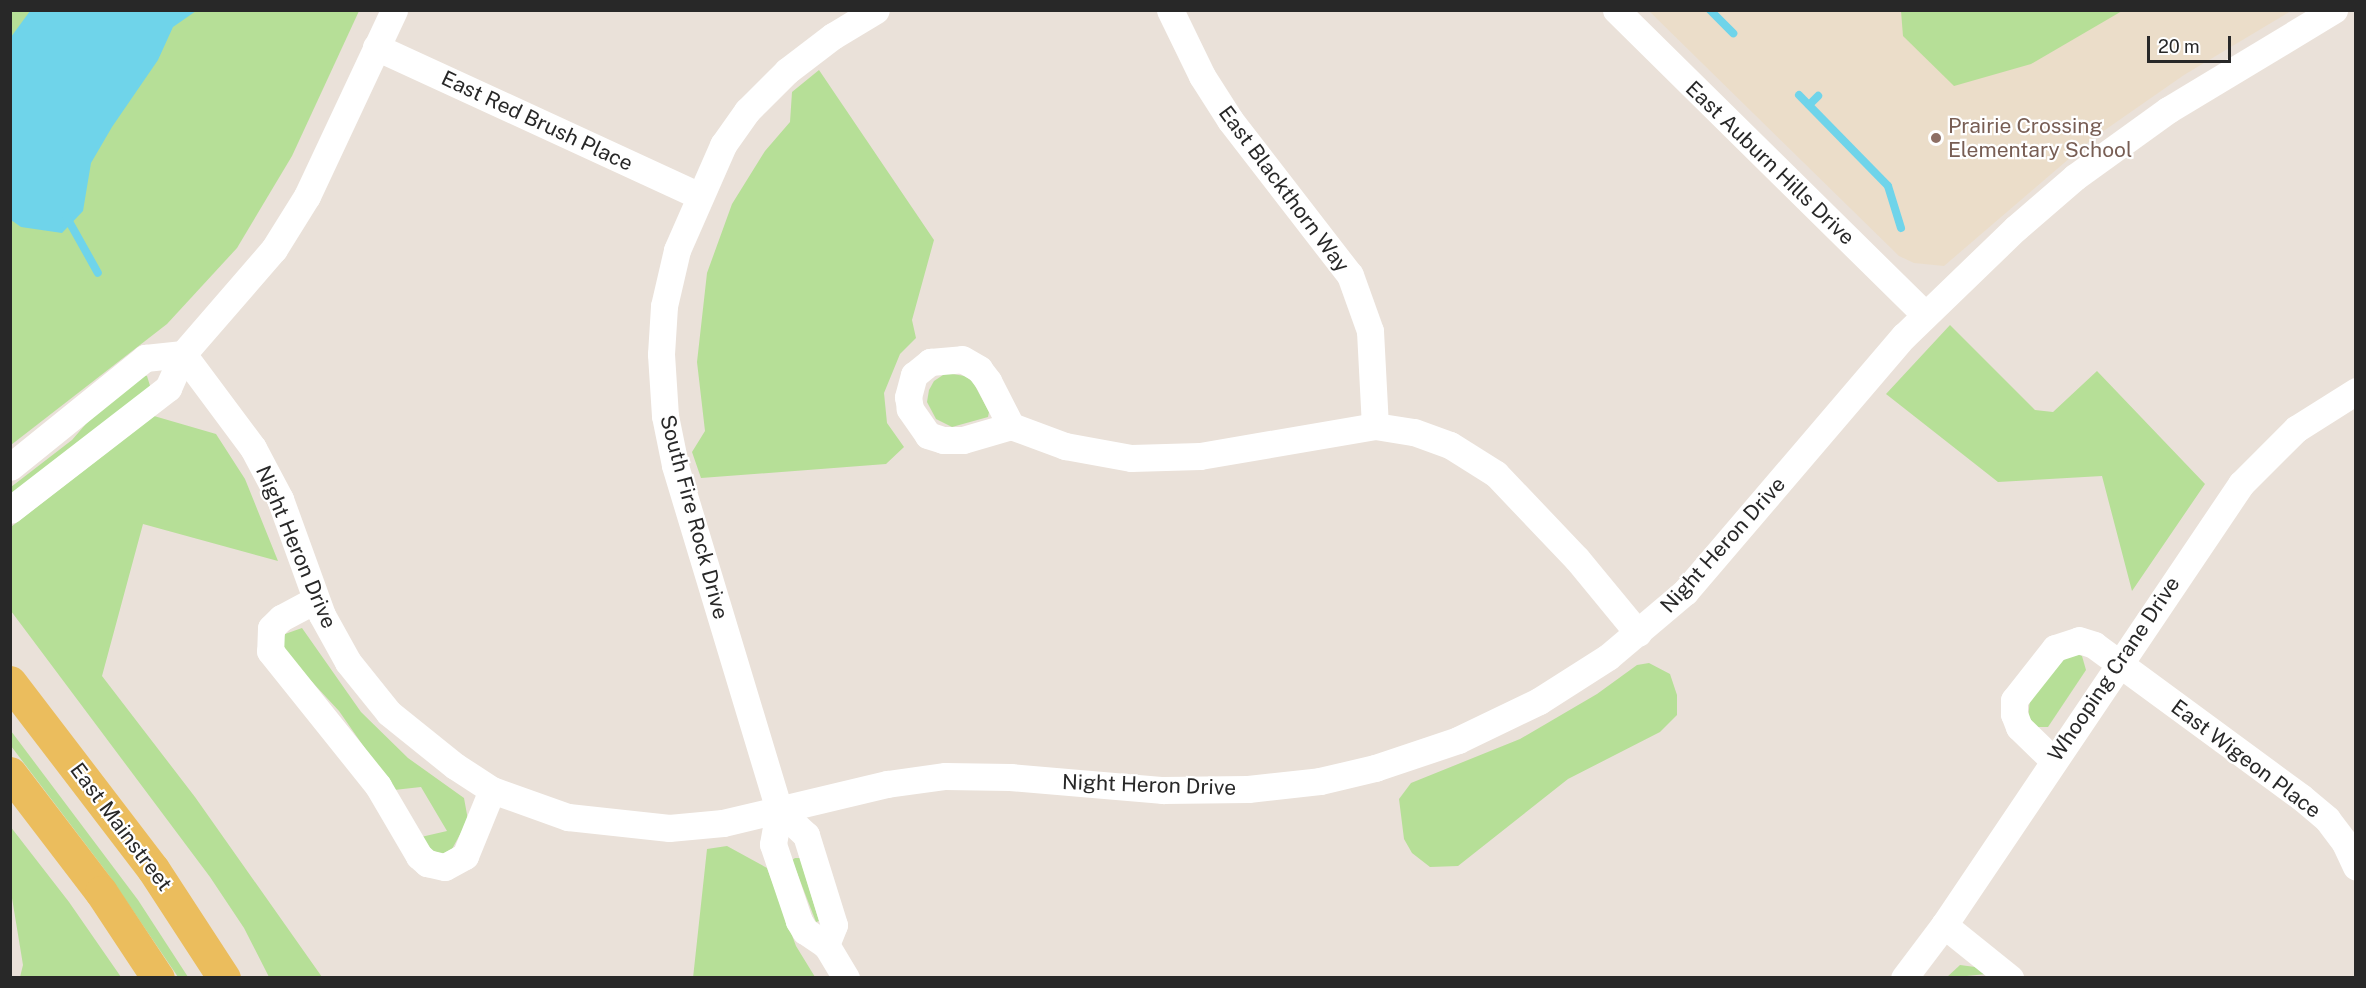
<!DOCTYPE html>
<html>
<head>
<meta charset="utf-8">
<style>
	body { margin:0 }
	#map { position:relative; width:2366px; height:988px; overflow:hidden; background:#eae1d9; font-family:"Public Sans",sans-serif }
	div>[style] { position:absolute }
	.education>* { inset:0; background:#ebddc9 }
	.green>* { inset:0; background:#b6df97 }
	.water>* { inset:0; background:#6fd4ea }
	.stream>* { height:8px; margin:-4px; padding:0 4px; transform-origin:4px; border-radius:4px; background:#6fd4ea }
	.minor>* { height:27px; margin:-13.5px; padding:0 13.5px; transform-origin:13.5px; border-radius:13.5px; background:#fff }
	.major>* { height:33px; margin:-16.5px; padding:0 16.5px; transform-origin:16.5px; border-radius:16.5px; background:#ebbd5d }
	.dots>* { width:16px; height:16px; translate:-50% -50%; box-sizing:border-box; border:3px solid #fff; border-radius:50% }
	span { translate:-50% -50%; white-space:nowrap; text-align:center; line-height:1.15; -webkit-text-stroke:4.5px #fff; paint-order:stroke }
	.street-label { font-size:21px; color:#282828 }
	.education-label { font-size:21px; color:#785e54 }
	.left { translate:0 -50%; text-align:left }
	.frame { position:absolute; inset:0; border:12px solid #282828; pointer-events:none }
	.scale { position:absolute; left:2147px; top:36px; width:84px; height:27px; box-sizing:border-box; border:3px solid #282828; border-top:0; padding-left:8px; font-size:18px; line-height:21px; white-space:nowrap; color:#282828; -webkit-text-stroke:4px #fff; paint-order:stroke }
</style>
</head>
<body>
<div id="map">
	<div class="education">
		<i style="clip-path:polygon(1649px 11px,2291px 11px,2184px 75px,2092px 139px,1944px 266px,1914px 263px,1899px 256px)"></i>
	</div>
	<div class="green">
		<i style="clip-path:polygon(10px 11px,359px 11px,292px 156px,237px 248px,167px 324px,11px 445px)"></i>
		<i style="clip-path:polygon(1901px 11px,1901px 10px,2122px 11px,2031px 64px,1954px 86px,1903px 36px)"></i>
		<i style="clip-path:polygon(819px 70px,934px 240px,912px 320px,916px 338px,900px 354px,884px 393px,887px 423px,904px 447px,886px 464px,701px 478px,692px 452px,705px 431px,697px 362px,707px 273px,732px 204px,765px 151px,790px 122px,792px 92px)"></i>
		<i style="clip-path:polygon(1950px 325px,2035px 410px,2053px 412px,2097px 371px,2205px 484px,2132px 591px,2102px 476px,1998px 482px,1886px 394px)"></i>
		<i style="clip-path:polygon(946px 373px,965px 376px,973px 382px,989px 412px,988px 417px,952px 427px,936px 419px,927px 402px,929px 390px,934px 381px)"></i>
		<i style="clip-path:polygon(141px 374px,147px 376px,151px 389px,11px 498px,11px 487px,72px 440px,98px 410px)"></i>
		<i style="clip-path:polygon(154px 416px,216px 434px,245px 479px,278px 561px,143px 524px,102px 676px,195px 797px,322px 977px,269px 977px,244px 928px,210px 877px,11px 611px,11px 527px)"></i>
		<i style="clip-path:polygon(302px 628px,361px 712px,408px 758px,464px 798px,468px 820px,452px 849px,442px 854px,428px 849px,421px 837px,447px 831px,421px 787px,394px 790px,339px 711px,288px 656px,282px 642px,285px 634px)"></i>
		<i style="clip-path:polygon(2074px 653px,2082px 656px,2086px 670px,2048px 727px,2035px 727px,2028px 719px,2030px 699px,2065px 658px)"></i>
		<i style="clip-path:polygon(1649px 663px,1670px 674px,1677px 695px,1677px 715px,1660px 732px,1568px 779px,1458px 866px,1430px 867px,1412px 853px,1404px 839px,1399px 799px,1411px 783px,1520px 739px,1597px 694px,1637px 665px)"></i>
		<i style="clip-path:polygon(11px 731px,138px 900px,188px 977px,178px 977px,108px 874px,11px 746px)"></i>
		<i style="clip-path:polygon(10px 826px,69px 902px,121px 977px,20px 977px,23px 965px,11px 892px)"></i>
		<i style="clip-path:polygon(727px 846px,767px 868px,796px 946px,815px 977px,693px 978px,707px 849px)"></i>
		<i style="clip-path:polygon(795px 858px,800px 858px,819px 921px,816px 922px,792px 860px)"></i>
		<i style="clip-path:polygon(1960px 965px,1975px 967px,1987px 974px,1946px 978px)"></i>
	</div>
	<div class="water">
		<i style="clip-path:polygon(30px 11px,196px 11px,173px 27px,158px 60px,112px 127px,91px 163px,83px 211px,62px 233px,21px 227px,11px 220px,11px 37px)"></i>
	</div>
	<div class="stream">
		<i style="left:1710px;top:10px;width:33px;rotate:45deg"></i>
		<i style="left:1799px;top:95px;width:127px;rotate:45.6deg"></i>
		<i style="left:1888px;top:186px;width:44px;rotate:72.8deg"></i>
		<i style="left:1809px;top:105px;width:13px;rotate:-45deg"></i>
		<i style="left:66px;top:216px;width:65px;rotate:60.7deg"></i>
	</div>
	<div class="minor">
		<i style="left:1170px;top:10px;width:73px;rotate:64.1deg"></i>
		<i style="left:1202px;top:76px;width:52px;rotate:57.5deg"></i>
		<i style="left:1230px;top:120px;width:196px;rotate:52.3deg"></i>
		<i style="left:1350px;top:275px;width:59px;rotate:70.3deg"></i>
		<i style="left:1370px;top:331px;width:95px;rotate:87deg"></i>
		<i style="left:1375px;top:426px;width:39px;rotate:9deg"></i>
		<i style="left:1414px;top:432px;width:38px;rotate:20deg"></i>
		<i style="left:1450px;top:445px;width:54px;rotate:32.2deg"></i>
		<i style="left:1496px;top:474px;width:117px;rotate:46.4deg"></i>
		<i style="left:1577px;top:559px;width:96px;rotate:50.5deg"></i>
		<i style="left:1616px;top:10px;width:434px;rotate:44.6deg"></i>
		<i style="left:376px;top:47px;width:354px;rotate:24.7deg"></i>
		<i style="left:183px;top:354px;width:117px;rotate:53.3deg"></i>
		<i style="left:253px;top:448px;width:58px;rotate:62.1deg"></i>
		<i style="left:280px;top:499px;width:123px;rotate:70.1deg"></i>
		<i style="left:322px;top:615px;width:54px;rotate:61deg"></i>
		<i style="left:348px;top:662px;width:65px;rotate:51.2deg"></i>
		<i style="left:389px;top:713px;width:85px;rotate:38.8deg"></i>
		<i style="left:455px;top:766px;width:44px;rotate:33deg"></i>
		<i style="left:492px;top:790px;width:81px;rotate:19.6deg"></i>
		<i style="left:568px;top:817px;width:102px;rotate:6.2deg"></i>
		<i style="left:669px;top:828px;width:54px;rotate:-5.3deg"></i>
		<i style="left:723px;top:823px;width:169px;rotate:-13.4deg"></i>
		<i style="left:887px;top:784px;width:59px;rotate:-7.9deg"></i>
		<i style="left:945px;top:776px;width:65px;rotate:0.9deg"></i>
		<i style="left:1010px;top:777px;width:154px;rotate:4.9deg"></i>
		<i style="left:1163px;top:790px;width:85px;rotate:-0.7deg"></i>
		<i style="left:1248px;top:789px;width:72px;rotate:-6.3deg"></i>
		<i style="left:1320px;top:781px;width:57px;rotate:-13.3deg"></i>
		<i style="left:1375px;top:768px;width:88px;rotate:-18.6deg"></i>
		<i style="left:1458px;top:740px;width:90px;rotate:-25.7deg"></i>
		<i style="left:1539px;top:701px;width:82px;rotate:-32.5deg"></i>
		<i style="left:1608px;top:657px;width:101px;rotate:-40.2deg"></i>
		<i style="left:1685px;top:592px;width:337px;rotate:-49.5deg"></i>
		<i style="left:1904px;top:336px;width:156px;rotate:-44deg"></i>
		<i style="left:2016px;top:228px;width:78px;rotate:-40.8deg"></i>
		<i style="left:2075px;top:177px;width:115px;rotate:-35.8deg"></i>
		<i style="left:2168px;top:110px;width:194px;rotate:-31.1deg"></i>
		<i style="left:1011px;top:426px;width:50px;rotate:163.7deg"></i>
		<i style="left:963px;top:440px;width:20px;rotate:180deg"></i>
		<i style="left:943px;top:440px;width:16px;rotate:-162deg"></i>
		<i style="left:928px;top:435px;width:32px;rotate:-125deg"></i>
		<i style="left:910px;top:409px;width:12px;rotate:-99deg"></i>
		<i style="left:908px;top:397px;width:23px;rotate:-75deg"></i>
		<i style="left:914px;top:375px;width:21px;rotate:-39deg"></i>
		<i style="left:930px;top:362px;width:32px;rotate:-5deg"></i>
		<i style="left:962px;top:359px;width:20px;rotate:30deg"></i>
		<i style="left:979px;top:369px;width:15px;rotate:53deg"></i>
		<i style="left:988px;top:381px;width:51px;rotate:62.9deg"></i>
		<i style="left:1011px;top:426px;width:58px;rotate:20.3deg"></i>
		<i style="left:1065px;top:446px;width:67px;rotate:10.3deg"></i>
		<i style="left:1131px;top:458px;width:69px;rotate:-1.7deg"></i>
		<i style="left:1200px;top:456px;width:178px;rotate:-9.7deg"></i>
		<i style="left:10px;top:467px;width:174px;rotate:-38.9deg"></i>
		<i style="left:145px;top:358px;width:38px;rotate:-6deg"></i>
		<i style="left:10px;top:510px;width:200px;rotate:-37.7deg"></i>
		<i style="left:168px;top:388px;width:37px;rotate:-66deg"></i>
		<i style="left:183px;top:354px;width:139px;rotate:-49.1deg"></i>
		<i style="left:274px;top:249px;width:62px;rotate:-58.1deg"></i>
		<i style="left:307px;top:196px;width:205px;rotate:-64.9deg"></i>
		<i style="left:315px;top:600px;width:38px;rotate:152deg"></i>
		<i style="left:281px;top:618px;width:14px;rotate:135deg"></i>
		<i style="left:271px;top:628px;width:23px;rotate:92deg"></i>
		<i style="left:270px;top:651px;width:173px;rotate:51.3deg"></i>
		<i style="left:378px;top:786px;width:81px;rotate:59.6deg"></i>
		<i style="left:419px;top:856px;width:11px;rotate:41deg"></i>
		<i style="left:427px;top:863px;width:18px;rotate:13deg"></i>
		<i style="left:445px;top:867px;width:23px;rotate:-29deg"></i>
		<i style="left:465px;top:856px;width:71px;rotate:-67.8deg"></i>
		<i style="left:2053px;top:760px;width:47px;rotate:-135.9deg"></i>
		<i style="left:2019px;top:727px;width:14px;rotate:-111deg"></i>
		<i style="left:2014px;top:714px;width:14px;rotate:-90deg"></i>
		<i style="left:2014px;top:700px;width:66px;rotate:-51.7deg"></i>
		<i style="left:2055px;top:648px;width:25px;rotate:-18deg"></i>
		<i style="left:2079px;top:640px;width:16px;rotate:18deg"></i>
		<i style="left:2094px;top:645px;width:257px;rotate:36.3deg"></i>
		<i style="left:2301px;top:797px;width:34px;rotate:40deg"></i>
		<i style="left:2327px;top:819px;width:30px;rotate:53deg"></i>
		<i style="left:2345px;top:843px;width:26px;rotate:65deg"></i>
		<i style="left:779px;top:810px;width:37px;rotate:43deg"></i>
		<i style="left:806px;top:835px;width:94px;rotate:72.7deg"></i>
		<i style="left:834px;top:925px;width:22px;rotate:112deg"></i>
		<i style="left:1944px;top:925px;width:85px;rotate:38.8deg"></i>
		<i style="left:846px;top:978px;width:39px;rotate:-121deg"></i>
		<i style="left:826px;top:945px;width:25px;rotate:-146deg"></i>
		<i style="left:805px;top:931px;width:12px;rotate:-121deg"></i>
		<i style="left:799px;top:921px;width:81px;rotate:-108.7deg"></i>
		<i style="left:773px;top:844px;width:35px;rotate:-80deg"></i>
		<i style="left:779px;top:810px;width:360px;rotate:-106.8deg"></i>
		<i style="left:675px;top:465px;width:50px;rotate:-101.5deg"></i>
		<i style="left:665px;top:416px;width:62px;rotate:-93.7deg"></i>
		<i style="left:661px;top:354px;width:48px;rotate:-86.4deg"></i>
		<i style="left:664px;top:306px;width:57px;rotate:-76.9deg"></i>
		<i style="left:677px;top:250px;width:115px;rotate:-66.3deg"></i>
		<i style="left:723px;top:145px;width:42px;rotate:-54.8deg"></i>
		<i style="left:747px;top:111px;width:57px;rotate:-45deg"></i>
		<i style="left:787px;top:71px;width:58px;rotate:-37.3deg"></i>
		<i style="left:833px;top:36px;width:50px;rotate:-31.2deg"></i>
		<i style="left:1904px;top:978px;width:66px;rotate:-53deg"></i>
		<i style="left:1944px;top:925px;width:532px;rotate:-56.04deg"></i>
		<i style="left:2241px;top:484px;width:78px;rotate:-45deg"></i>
		<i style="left:2296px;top:429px;width:71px;rotate:-32.3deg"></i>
	</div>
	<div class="major">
		<i style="left:10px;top:682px;width:235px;rotate:52.6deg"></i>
		<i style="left:153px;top:869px;width:130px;rotate:56.9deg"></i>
		<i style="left:10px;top:773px;width:150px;rotate:52.6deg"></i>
		<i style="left:101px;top:892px;width:103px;rotate:56.5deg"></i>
	</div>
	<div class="dots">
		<i style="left:1936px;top:138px;background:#8d6e63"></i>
	</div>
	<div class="street-label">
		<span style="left:537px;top:121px;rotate:25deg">East Red Brush Place</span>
		<span style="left:1770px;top:163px;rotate:44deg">East Auburn Hills Drive</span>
		<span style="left:1284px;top:189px;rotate:53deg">East Blackthorn Way</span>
		<span style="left:694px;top:517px;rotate:75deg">South Fire Rock Drive</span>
		<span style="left:1723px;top:545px;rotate:-48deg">Night Heron Drive</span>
		<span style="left:296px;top:547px;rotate:67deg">Night Heron Drive</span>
		<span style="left:2114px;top:669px;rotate:-56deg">Whooping Crane Drive</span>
		<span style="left:2246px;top:759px;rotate:37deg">East Wigeon Place</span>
		<span style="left:1149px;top:785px;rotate:2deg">Night Heron Drive</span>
		<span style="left:121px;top:827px;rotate:53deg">East Mainstreet</span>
	</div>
	<div class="education-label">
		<span class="left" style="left:1948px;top:138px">Prairie Crossing<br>Elementary School</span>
	</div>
	<div class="frame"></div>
	<div class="scale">20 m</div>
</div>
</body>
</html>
